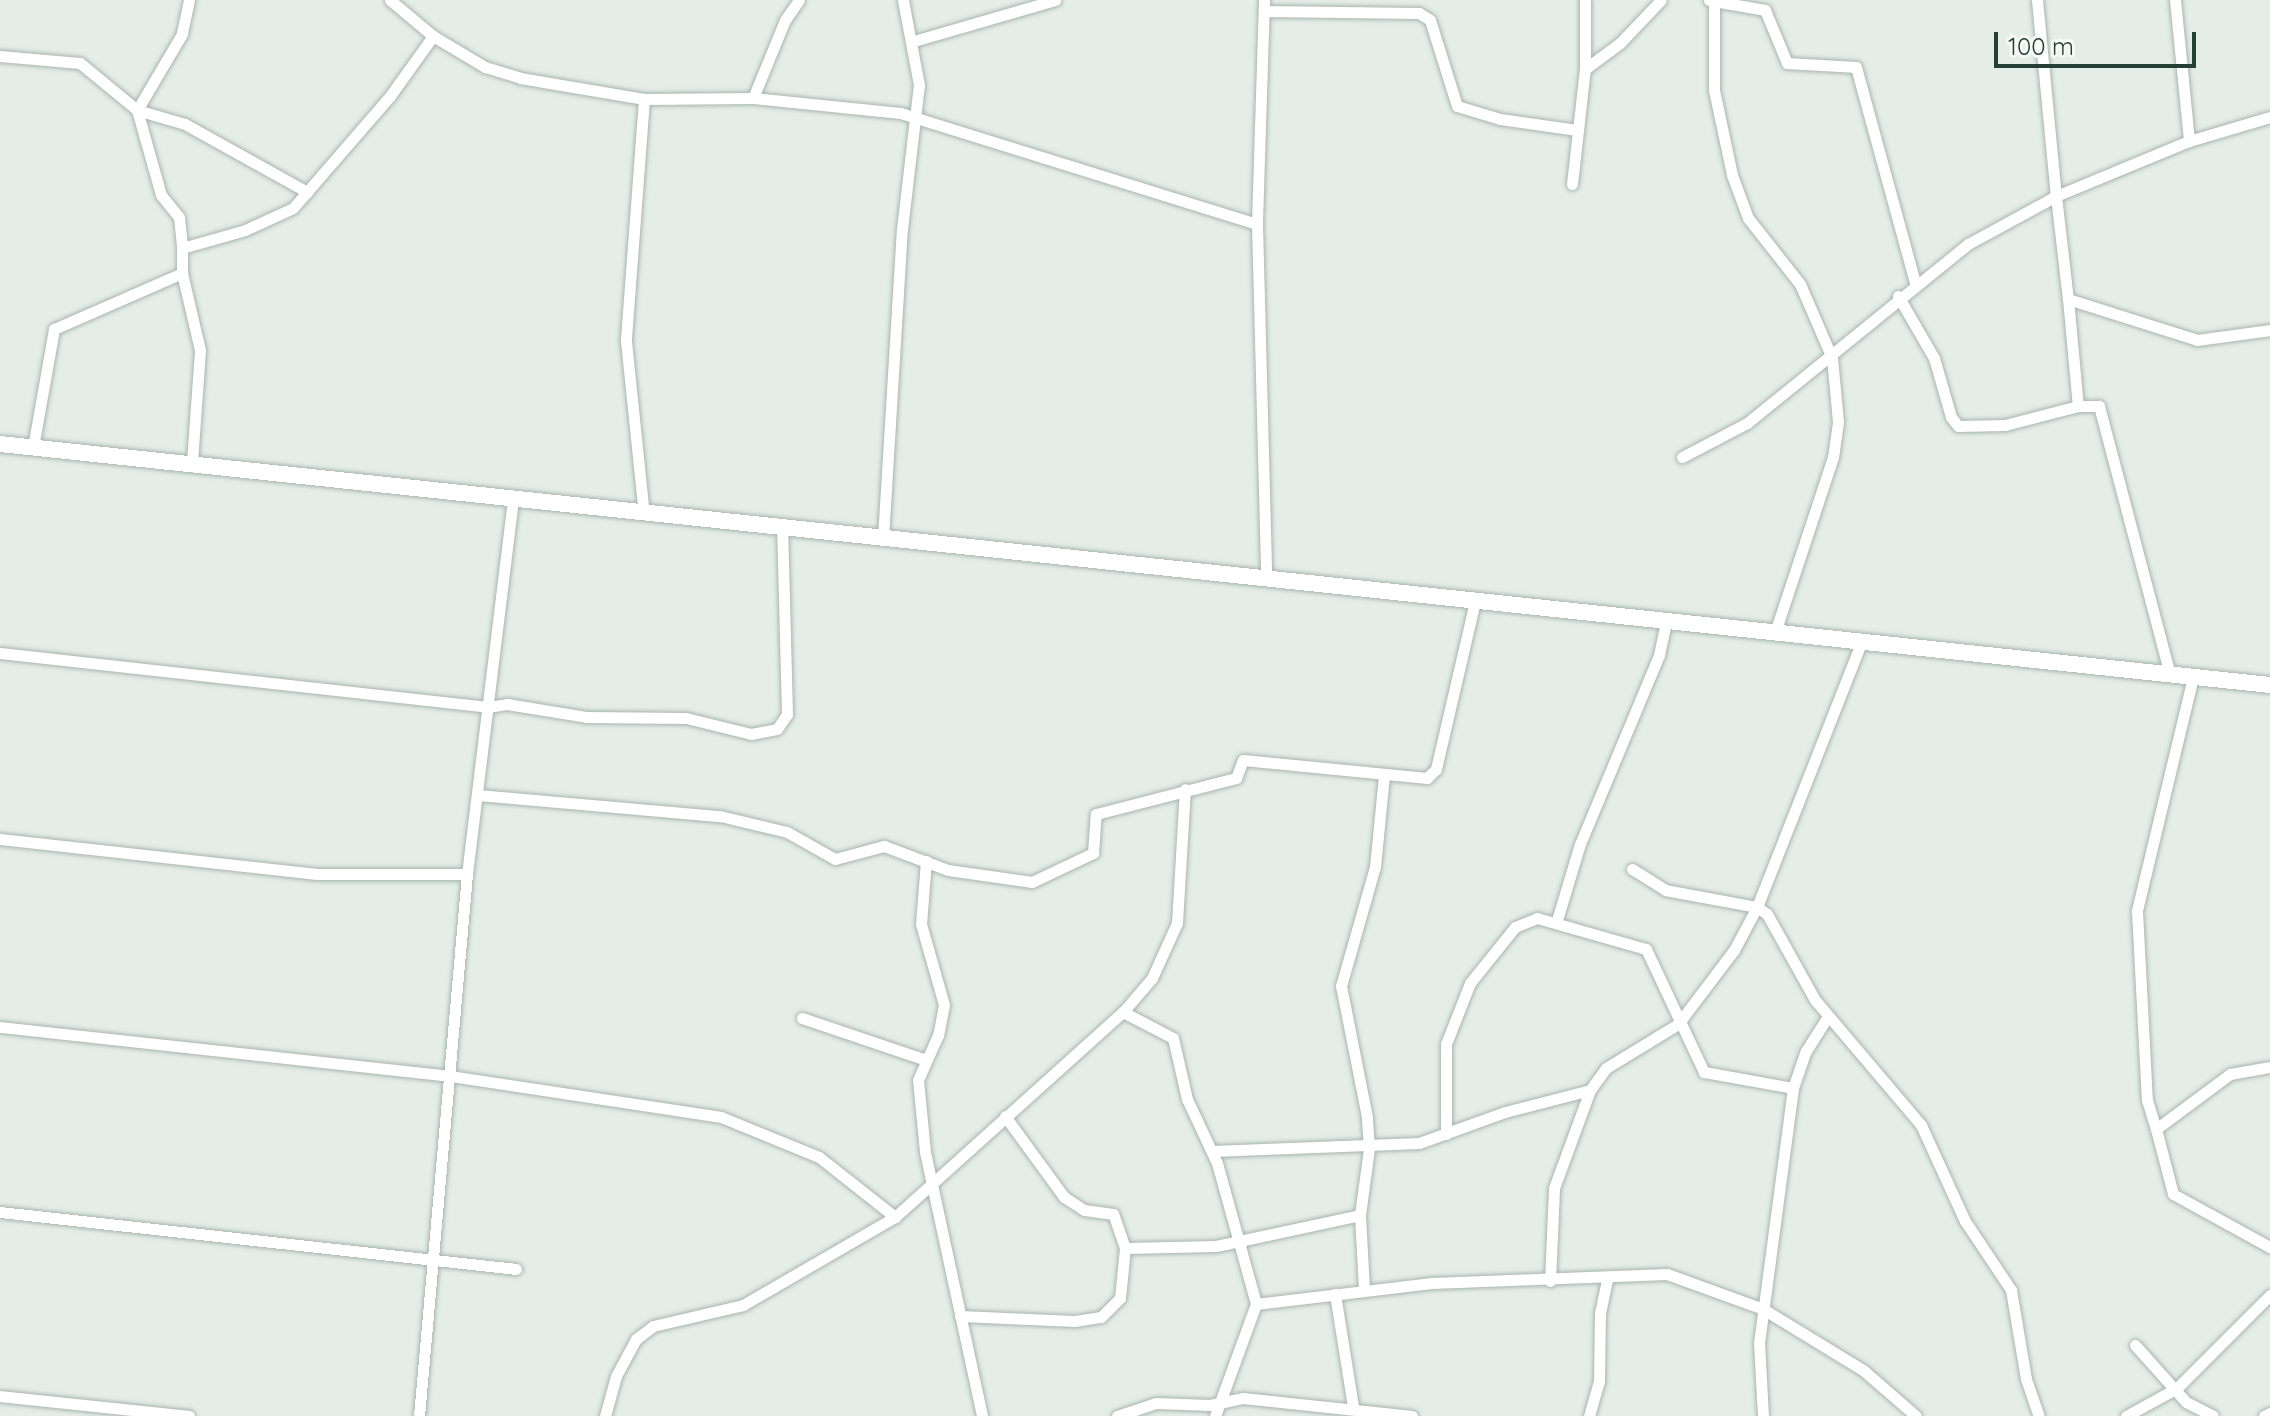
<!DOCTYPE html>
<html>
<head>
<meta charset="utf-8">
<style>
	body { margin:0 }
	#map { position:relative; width:2270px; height:1416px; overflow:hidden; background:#e5ede9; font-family:Quicksand,sans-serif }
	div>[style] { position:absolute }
	.roads { filter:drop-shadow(0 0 2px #a8b5b0) drop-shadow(0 0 2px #a8b5b0) }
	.street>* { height:11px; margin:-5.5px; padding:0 5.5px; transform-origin:5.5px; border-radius:5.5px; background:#fff }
	.secondary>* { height:16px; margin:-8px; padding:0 8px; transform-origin:8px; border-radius:8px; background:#fff }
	span { translate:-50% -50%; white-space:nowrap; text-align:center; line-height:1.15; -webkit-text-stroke:6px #f5faf7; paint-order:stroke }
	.scale { position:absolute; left:1994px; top:32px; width:202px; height:36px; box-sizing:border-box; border:4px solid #253e36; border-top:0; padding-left:10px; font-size:24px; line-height:28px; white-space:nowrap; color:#253e36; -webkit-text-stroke:6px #f5faf7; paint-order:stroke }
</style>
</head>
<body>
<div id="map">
	<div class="roads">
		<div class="street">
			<i style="left:189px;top:0;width:35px;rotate:102deg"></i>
			<i style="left:182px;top:34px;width:88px;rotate:120.6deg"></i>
			<i style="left:137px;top:110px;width:50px;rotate:16.3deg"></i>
			<i style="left:185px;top:124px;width:140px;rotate:29.1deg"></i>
			<i style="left:390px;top:0;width:56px;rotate:39.9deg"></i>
			<i style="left:433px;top:36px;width:61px;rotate:30.8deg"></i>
			<i style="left:485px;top:67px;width:37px;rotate:17deg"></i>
			<i style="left:520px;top:78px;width:126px;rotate:9.6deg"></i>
			<i style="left:644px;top:99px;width:109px;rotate:-0.5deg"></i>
			<i style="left:753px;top:98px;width:148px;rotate:5.8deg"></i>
			<i style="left:900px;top:113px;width:374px;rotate:17.3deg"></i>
			<i style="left:1264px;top:0;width:224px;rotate:91.8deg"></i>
			<i style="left:1257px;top:224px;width:355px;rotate:88.5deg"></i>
			<i style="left:1709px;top:0;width:5px;rotate:11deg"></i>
			<i style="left:1714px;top:1px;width:89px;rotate:90deg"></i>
			<i style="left:1714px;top:90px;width:87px;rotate:78deg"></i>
			<i style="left:1732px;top:175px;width:46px;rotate:69.6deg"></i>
			<i style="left:1748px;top:218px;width:84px;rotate:51.8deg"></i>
			<i style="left:1800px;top:284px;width:81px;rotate:66.6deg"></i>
			<i style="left:1832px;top:358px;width:64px;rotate:84.6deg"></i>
			<i style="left:1838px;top:422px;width:35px;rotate:98deg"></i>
			<i style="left:1833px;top:457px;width:184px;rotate:108.3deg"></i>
			<i style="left:2037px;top:0;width:197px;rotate:84.5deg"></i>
			<i style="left:2056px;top:196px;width:144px;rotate:-22.5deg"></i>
			<i style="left:2189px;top:141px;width:84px;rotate:-16.5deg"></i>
			<i style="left:2175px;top:0;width:142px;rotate:84.3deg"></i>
			<i style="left:1714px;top:1px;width:52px;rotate:10deg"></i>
			<i style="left:1765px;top:10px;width:57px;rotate:67.5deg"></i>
			<i style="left:1787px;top:63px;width:69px;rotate:3.3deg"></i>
			<i style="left:1856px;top:67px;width:224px;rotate:74.7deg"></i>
			<i style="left:1264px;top:11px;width:155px;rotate:0.7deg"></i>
			<i style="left:1419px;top:13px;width:13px;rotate:32deg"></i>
			<i style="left:1430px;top:20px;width:90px;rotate:72.6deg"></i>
			<i style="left:1457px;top:106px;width:45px;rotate:16.8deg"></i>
			<i style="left:1500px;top:119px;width:78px;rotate:8.1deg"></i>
			<i style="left:914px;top:41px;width:147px;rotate:-16.2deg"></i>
			<i style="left:0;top:56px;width:80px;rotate:5deg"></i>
			<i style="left:80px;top:63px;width:74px;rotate:39.5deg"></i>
			<i style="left:137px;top:110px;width:88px;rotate:74.2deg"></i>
			<i style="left:161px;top:195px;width:28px;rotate:51deg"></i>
			<i style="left:179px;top:217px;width:31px;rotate:84deg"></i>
			<i style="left:1585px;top:69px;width:44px;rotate:-36.6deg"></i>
			<i style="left:1620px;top:43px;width:59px;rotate:-46.4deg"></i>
			<i style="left:753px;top:98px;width:84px;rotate:-67.7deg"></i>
			<i style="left:785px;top:20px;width:24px;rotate:-55deg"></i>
			<i style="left:644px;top:99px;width:243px;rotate:94.3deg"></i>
			<i style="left:626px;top:341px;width:174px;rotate:84.1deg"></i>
			<i style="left:1572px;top:184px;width:116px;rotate:-83.6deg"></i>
			<i style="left:1585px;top:69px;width:69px;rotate:-90deg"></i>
			<i style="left:1898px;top:296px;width:72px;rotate:59.9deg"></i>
			<i style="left:1934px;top:358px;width:61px;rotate:73.9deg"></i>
			<i style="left:1951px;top:417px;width:11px;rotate:52deg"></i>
			<i style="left:1958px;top:426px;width:47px;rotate:-1.2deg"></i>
			<i style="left:2005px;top:425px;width:75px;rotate:-14.6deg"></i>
			<i style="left:2068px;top:299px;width:107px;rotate:84.7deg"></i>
			<i style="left:2078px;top:406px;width:21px"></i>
			<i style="left:2099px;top:406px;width:277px;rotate:75.2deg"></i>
			<i style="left:33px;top:447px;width:120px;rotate:-79.9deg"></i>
			<i style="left:54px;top:329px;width:140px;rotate:-23.6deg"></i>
			<i style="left:1682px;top:457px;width:73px;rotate:-27.6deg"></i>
			<i style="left:1747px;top:423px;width:284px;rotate:-39deg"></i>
			<i style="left:1968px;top:244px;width:100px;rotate:-28.6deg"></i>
			<i style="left:2056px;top:196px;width:104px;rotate:83.4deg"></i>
			<i style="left:2068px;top:299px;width:135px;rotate:17.6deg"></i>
			<i style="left:2197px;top:340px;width:74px;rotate:-7.8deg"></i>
			<i style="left:192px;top:462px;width:112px;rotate:-85.9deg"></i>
			<i style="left:200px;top:350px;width:79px;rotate:-103.2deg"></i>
			<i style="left:182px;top:273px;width:25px;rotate:-90deg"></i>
			<i style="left:182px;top:248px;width:66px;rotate:-15.9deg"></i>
			<i style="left:245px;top:230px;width:53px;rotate:-24.6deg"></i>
			<i style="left:293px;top:208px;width:148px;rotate:-49.1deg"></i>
			<i style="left:390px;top:96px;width:74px;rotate:-54.4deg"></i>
			<i style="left:883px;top:538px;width:310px;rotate:-86.5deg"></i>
			<i style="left:902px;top:229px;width:145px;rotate:-83.3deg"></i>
			<i style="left:919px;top:85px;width:86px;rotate:-100.7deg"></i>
			<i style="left:0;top:653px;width:491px;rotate:6.3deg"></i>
			<i style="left:488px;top:707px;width:19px;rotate:-9deg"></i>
			<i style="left:507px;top:704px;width:80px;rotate:9.3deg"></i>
			<i style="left:586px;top:717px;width:100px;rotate:0.6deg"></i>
			<i style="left:686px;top:718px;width:67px;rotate:13.8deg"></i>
			<i style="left:751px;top:734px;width:26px;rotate:-11deg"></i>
			<i style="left:777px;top:729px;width:18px;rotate:-56deg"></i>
			<i style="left:787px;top:714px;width:186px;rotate:-91.5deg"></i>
			<i style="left:2193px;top:677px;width:241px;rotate:103.5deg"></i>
			<i style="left:2137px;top:911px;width:189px;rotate:87deg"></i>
			<i style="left:2147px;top:1100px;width:30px;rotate:73deg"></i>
			<i style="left:2156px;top:1129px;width:92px;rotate:-36.6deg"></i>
			<i style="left:2230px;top:1074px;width:41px;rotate:-9.9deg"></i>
			<i style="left:478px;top:795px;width:243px;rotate:5deg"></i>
			<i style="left:720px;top:816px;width:69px;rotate:13.4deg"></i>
			<i style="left:787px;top:832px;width:55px;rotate:29.4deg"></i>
			<i style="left:835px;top:859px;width:51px;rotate:-14.9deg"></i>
			<i style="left:884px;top:846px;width:68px;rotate:20.6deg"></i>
			<i style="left:948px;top:870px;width:85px;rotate:8.1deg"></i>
			<i style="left:1032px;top:882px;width:68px;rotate:-25.4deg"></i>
			<i style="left:1093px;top:853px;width:39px;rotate:-86deg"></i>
			<i style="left:1096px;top:814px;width:145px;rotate:-14.4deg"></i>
			<i style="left:1236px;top:778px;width:19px;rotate:-69deg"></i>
			<i style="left:1243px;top:760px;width:185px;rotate:5.6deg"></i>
			<i style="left:1427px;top:778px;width:13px;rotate:-45deg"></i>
			<i style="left:1436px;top:769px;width:172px;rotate:-76.9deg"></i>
			<i style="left:0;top:839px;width:319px;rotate:6.3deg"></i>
			<i style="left:317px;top:874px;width:150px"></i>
			<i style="left:467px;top:874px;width:377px;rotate:-83deg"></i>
			<i style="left:926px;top:861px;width:63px;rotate:94.5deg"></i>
			<i style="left:921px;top:924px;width:84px;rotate:74.1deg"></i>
			<i style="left:944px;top:1005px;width:31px;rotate:101deg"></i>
			<i style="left:938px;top:1035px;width:49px;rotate:114deg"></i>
			<i style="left:918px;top:1080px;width:72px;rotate:84.4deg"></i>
			<i style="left:925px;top:1152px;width:270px;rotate:77.8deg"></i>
			<i style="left:1632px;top:869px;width:39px;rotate:32deg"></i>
			<i style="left:1665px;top:890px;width:94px;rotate:10.5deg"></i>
			<i style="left:1757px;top:907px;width:12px;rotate:35deg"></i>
			<i style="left:1767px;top:914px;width:98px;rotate:60.8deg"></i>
			<i style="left:1815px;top:1000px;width:164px;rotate:49.7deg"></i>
			<i style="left:1921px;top:1125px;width:106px;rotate:65.4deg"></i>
			<i style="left:1965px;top:1221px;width:83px;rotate:56.3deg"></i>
			<i style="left:2011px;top:1290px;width:90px;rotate:80.4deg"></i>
			<i style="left:2026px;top:1379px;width:39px;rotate:71deg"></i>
			<i style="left:1557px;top:920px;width:79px;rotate:-73.2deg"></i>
			<i style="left:1580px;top:844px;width:205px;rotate:-67.3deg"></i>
			<i style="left:1659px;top:655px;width:35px;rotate:-78deg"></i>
			<i style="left:1123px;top:1012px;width:56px;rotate:27.5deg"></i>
			<i style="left:1173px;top:1038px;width:63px;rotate:77.1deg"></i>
			<i style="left:1187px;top:1099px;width:71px;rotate:64.9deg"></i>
			<i style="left:1217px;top:1163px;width:146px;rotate:74.5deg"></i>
			<i style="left:1256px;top:1304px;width:119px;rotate:110.1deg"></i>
			<i style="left:802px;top:1018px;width:131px;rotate:18.7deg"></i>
			<i style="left:0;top:1027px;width:453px;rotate:6.2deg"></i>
			<i style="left:450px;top:1076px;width:274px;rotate:8.6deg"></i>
			<i style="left:721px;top:1117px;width:106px;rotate:22.2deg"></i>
			<i style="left:819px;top:1157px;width:97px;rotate:38.3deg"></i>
			<i style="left:2156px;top:1129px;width:67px;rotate:75.3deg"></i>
			<i style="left:2173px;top:1194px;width:111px;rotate:28.7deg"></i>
			<i style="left:1446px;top:1134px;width:90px;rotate:-90deg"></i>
			<i style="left:1446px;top:1044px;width:66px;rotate:-68.5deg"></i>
			<i style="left:1470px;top:983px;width:72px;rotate:-51.2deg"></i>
			<i style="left:1515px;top:927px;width:24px;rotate:-22deg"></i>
			<i style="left:1537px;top:918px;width:113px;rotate:15.9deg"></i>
			<i style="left:1646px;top:949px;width:136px;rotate:64.8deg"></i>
			<i style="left:1704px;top:1072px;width:90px;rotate:10.2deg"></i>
			<i style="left:1212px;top:1151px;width:207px;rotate:-2.2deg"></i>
			<i style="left:1419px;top:1143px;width:91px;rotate:-19.8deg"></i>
			<i style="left:1505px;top:1112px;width:88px;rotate:-14.5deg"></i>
			<i style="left:0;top:1212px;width:519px;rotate:6.3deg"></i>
			<i style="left:1125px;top:1248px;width:91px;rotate:-1.3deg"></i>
			<i style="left:1216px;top:1246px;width:147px;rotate:-12.1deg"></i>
			<i style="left:1550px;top:1281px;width:93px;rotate:-87.5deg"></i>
			<i style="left:1554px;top:1188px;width:104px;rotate:-69.8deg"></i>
			<i style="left:1590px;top:1090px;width:27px;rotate:-54deg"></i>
			<i style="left:1606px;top:1068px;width:84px;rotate:-31.4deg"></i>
			<i style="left:1678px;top:1024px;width:93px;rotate:-52.9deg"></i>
			<i style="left:1734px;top:950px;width:49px;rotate:-61.9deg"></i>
			<i style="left:1757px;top:907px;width:284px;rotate:-68.5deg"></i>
			<i style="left:1364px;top:1289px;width:74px;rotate:-93.1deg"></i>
			<i style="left:1360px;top:1215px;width:68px;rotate:-82.3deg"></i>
			<i style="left:1369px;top:1148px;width:31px;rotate:-94deg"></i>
			<i style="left:1367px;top:1117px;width:134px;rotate:-101.2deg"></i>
			<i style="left:1341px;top:986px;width:124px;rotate:-74.1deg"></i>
			<i style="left:1375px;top:867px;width:91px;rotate:-84.4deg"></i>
			<i style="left:1335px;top:1294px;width:113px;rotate:80.9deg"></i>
			<i style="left:1256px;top:1304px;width:177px;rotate:-6.8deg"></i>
			<i style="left:1432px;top:1283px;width:235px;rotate:-2.2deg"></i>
			<i style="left:1667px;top:1274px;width:102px;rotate:20deg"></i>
			<i style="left:1763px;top:1309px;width:117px;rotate:31.4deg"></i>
			<i style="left:1863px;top:1370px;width:70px;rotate:41deg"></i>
			<i style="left:960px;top:1316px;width:115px;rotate:2.5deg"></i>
			<i style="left:1075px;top:1321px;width:26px;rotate:-9deg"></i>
			<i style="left:1101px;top:1317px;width:27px;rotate:-45deg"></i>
			<i style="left:1120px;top:1298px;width:50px;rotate:-84.3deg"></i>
			<i style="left:1125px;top:1248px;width:36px;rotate:-109deg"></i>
			<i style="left:1113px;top:1214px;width:29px;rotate:-172deg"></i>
			<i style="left:1084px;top:1210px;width:24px;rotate:-147deg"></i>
			<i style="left:1064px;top:1197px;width:100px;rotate:-126.1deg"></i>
			<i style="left:2135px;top:1345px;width:76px;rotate:48.2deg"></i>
			<i style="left:2186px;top:1402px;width:30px;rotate:27deg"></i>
			<i style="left:0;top:1396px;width:190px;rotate:6deg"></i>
			<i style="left:419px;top:1416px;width:544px;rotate:-84.94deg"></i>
			<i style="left:605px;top:1416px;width:41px;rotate:-74.6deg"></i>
			<i style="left:616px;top:1376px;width:42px;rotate:-61.6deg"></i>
			<i style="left:636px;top:1339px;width:21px;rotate:-37deg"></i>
			<i style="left:653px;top:1326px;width:92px;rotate:-13.1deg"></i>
			<i style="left:743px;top:1305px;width:176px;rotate:-30.1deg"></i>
			<i style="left:895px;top:1217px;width:307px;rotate:-42deg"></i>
			<i style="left:1123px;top:1012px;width:45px;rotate:-49.5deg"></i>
			<i style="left:1152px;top:978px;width:60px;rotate:-65.6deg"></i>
			<i style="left:1177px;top:923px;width:134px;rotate:-86.6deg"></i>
			<i style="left:1117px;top:1416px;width:41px;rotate:-18.4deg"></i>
			<i style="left:1156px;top:1403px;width:54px;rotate:2.1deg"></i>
			<i style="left:1210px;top:1405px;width:34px;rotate:-12deg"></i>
			<i style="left:1243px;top:1398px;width:170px;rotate:6.1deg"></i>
			<i style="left:1589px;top:1416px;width:35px;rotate:-74deg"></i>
			<i style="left:1599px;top:1382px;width:69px;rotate:-89.2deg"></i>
			<i style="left:1600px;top:1313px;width:35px;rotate:-78deg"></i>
			<i style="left:1763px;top:1416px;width:73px;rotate:-93.1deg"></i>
			<i style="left:1759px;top:1343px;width:257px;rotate:-82.4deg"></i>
			<i style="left:1793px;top:1088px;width:39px;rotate:-71deg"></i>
			<i style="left:1806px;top:1051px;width:41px;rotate:-57.8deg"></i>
			<i style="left:2126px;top:1416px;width:58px;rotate:-28.8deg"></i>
			<i style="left:2177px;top:1388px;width:132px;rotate:-45deg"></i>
			<i style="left:2264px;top:1416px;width:7px;rotate:-27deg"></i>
		</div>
		<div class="secondary">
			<i style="left:0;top:444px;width:2283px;rotate:6.06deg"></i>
		</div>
	</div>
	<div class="scale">100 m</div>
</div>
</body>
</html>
